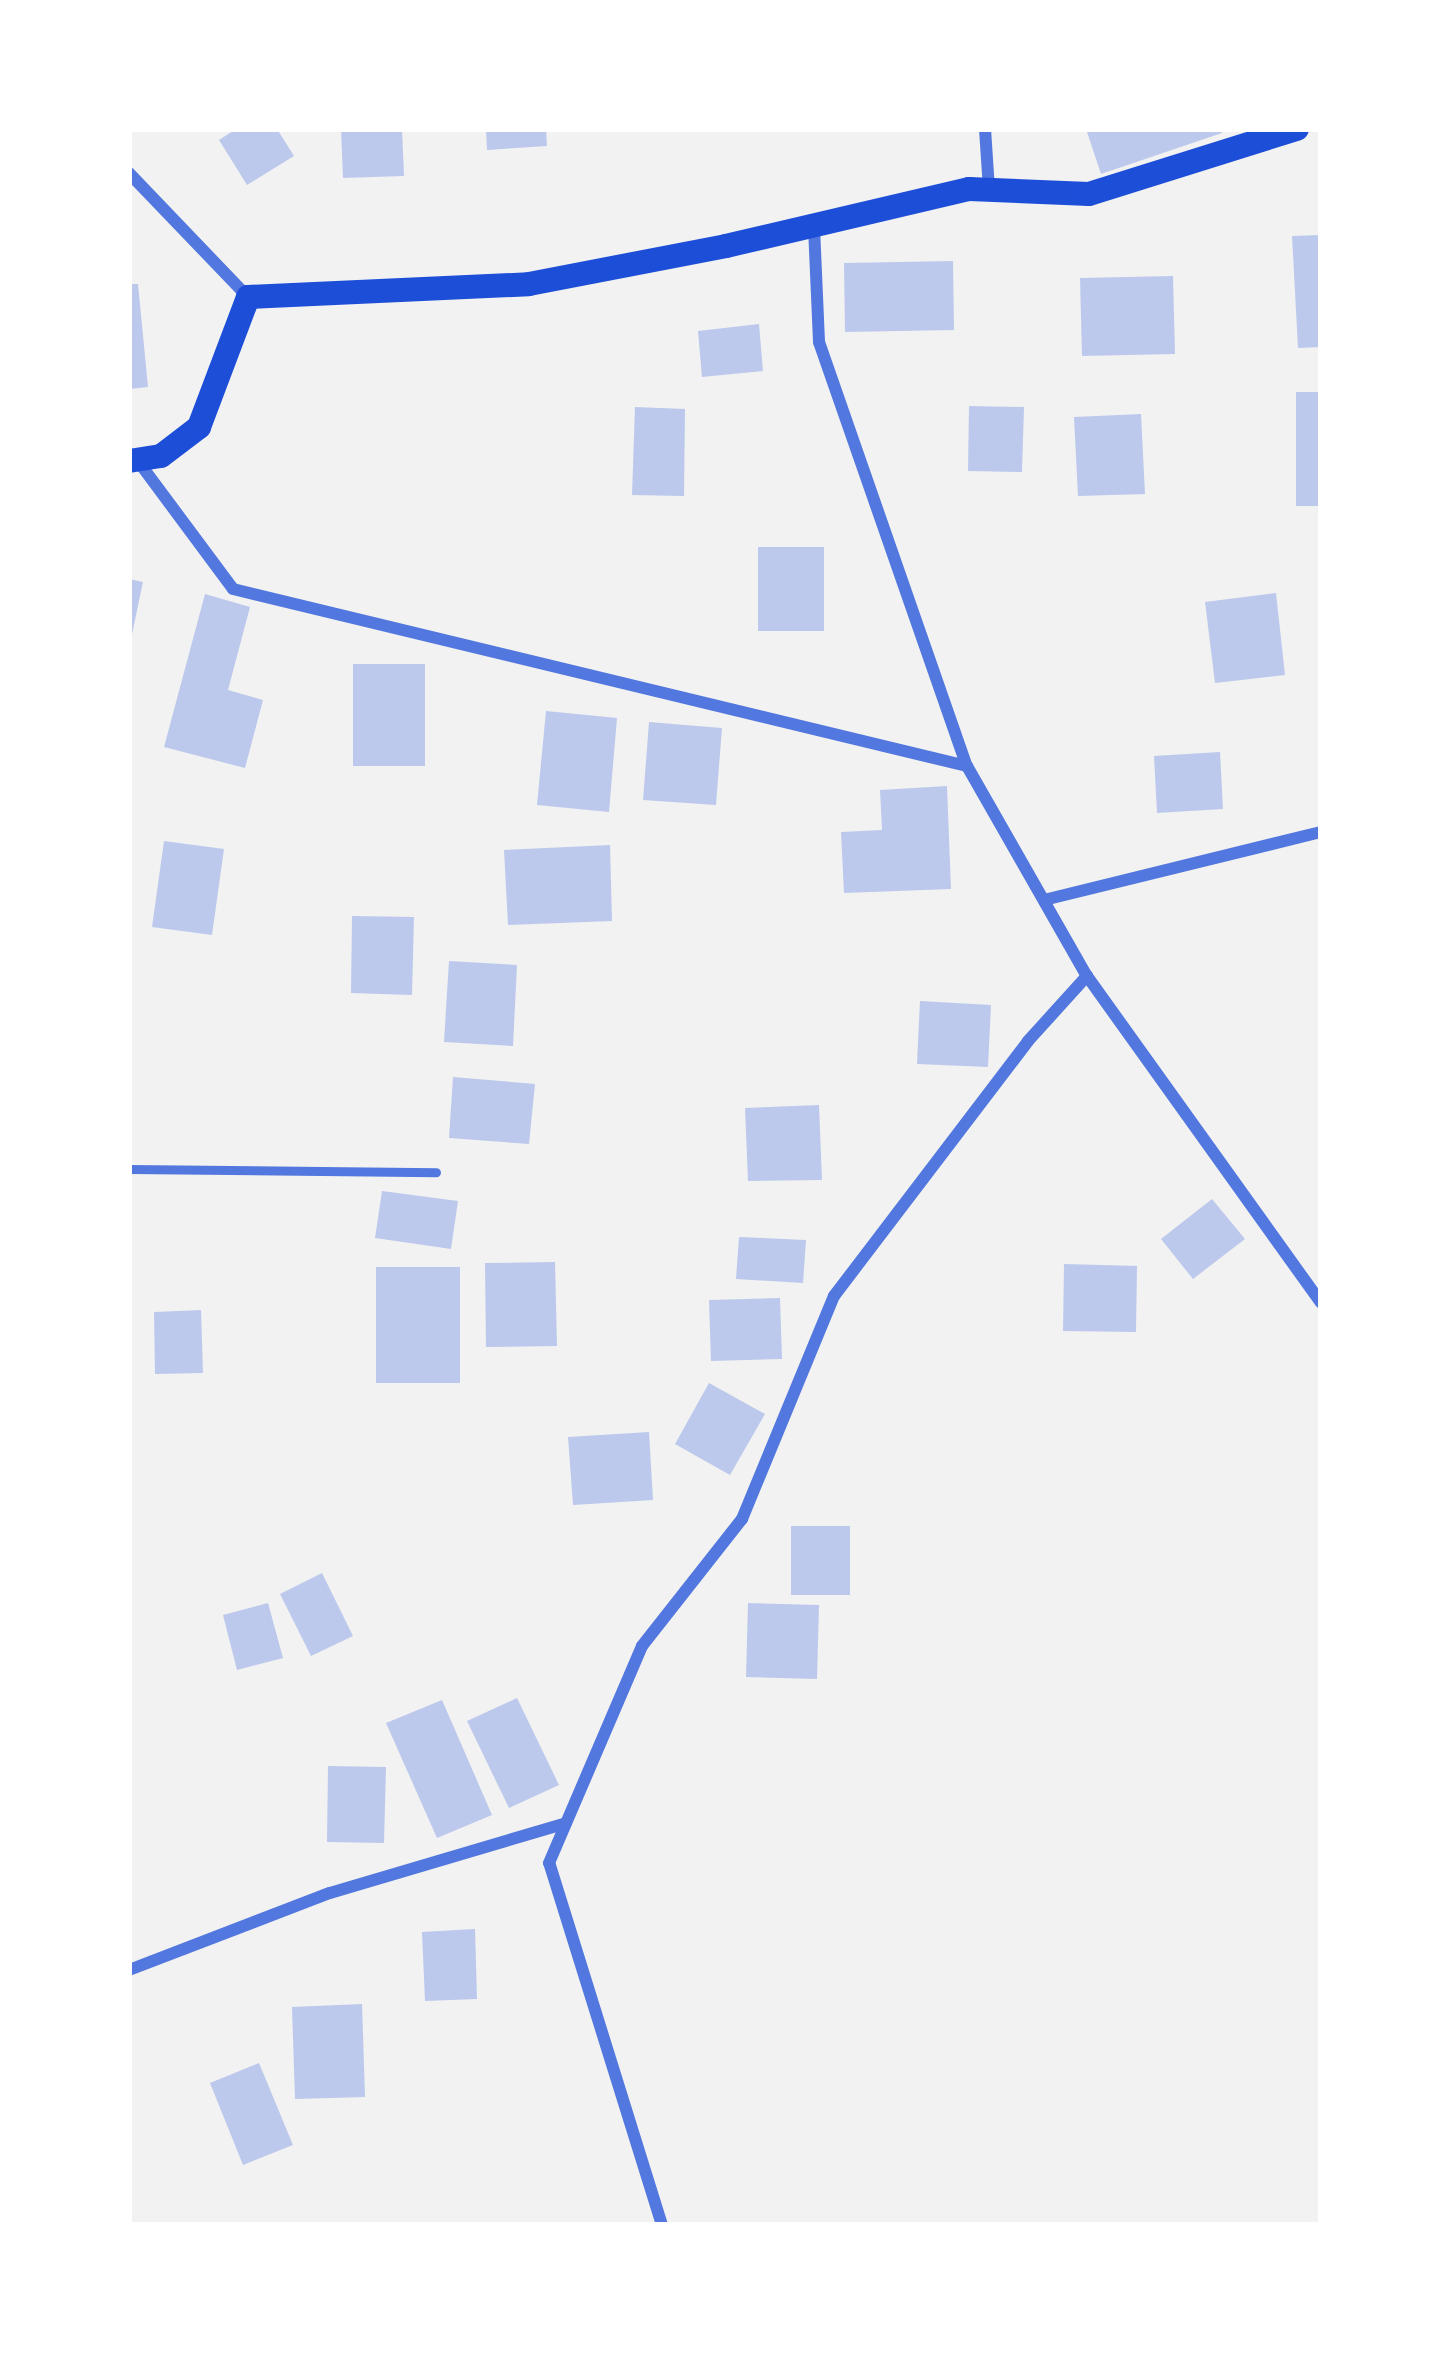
<!DOCTYPE html>
<html>
<head>
<meta charset="utf-8">
<style>
	body { margin:0 }
	#map { position:relative; width:1450px; height:2354px; overflow:hidden; background:#f2f2f2; font-family:Helvetica,sans-serif }
	div>[style] { position:absolute }
	.building>* { inset:0; background:#bdc9ec }
	.service>* { height:9px; margin:-4.5px; padding:0 4.5px; transform-origin:4.5px; border-radius:4.5px; background:#5277de }
	.minor>* { height:12px; margin:-6px; padding:0 6px; transform-origin:6px; border-radius:6px; background:#5277de }
	.secondary>* { height:24px; margin:-12px; padding:0 12px; transform-origin:12px; border-radius:12px; background:#1d4ed8 }
	span { translate:-50% -50%; white-space:nowrap; text-align:center; line-height:1.15; -webkit-text-stroke:12px #fff; paint-order:stroke }
	.frame { position:absolute; inset:0; border:132px solid #fff; pointer-events:none }
</style>
</head>
<body>
<div id="map">
	<div class="building">
		<i style="clip-path:polygon(236px 129px,277px 129px,294px 156px,247px 185px,219px 140px)"></i>
		<i style="clip-path:polygon(341px 129px,402px 129px,404px 176px,343px 178px)"></i>
		<i style="clip-path:polygon(486px 129px,546px 129px,547px 146px,487px 150px)"></i>
		<i style="clip-path:polygon(1086px 129px,1220px 129px,1222px 133px,1101px 174px)"></i>
		<i style="clip-path:polygon(1321px 235px,1321px 347px,1298px 348px,1292px 236px)"></i>
		<i style="clip-path:polygon(953px 261px,954px 330px,845px 332px,844px 263px)"></i>
		<i style="clip-path:polygon(1173px 276px,1175px 354px,1082px 356px,1080px 278px)"></i>
		<i style="clip-path:polygon(129px 284px,138px 284px,148px 387px,129px 389px)"></i>
		<i style="clip-path:polygon(759px 324px,763px 371px,702px 377px,698px 331px)"></i>
		<i style="clip-path:polygon(1296px 392px,1321px 392px,1321px 506px,1296px 506px)"></i>
		<i style="clip-path:polygon(969px 406px,1024px 407px,1022px 472px,968px 471px)"></i>
		<i style="clip-path:polygon(635px 407px,685px 409px,684px 496px,632px 495px)"></i>
		<i style="clip-path:polygon(1141px 414px,1145px 494px,1078px 496px,1074px 417px)"></i>
		<i style="clip-path:polygon(758px 547px,824px 547px,824px 631px,758px 631px)"></i>
		<i style="clip-path:polygon(129px 579px,143px 582px,131px 639px,129px 639px)"></i>
		<i style="clip-path:polygon(1276px 593px,1285px 675px,1215px 683px,1205px 602px)"></i>
		<i style="clip-path:polygon(205px 594px,250px 607px,228px 690px,263px 700px,245px 768px,164px 747px)"></i>
		<i style="clip-path:polygon(353px 664px,425px 664px,425px 766px,353px 766px)"></i>
		<i style="clip-path:polygon(546px 711px,617px 718px,609px 812px,537px 805px)"></i>
		<i style="clip-path:polygon(649px 722px,722px 728px,716px 805px,643px 800px)"></i>
		<i style="clip-path:polygon(1220px 752px,1223px 809px,1157px 813px,1154px 756px)"></i>
		<i style="clip-path:polygon(947px 786px,951px 889px,844px 893px,841px 832px,882px 830px,880px 790px)"></i>
		<i style="clip-path:polygon(164px 841px,224px 849px,212px 935px,152px 927px)"></i>
		<i style="clip-path:polygon(610px 845px,612px 921px,508px 925px,504px 850px)"></i>
		<i style="clip-path:polygon(352px 916px,414px 917px,412px 995px,351px 993px)"></i>
		<i style="clip-path:polygon(449px 961px,517px 965px,513px 1046px,444px 1042px)"></i>
		<i style="clip-path:polygon(920px 1001px,991px 1005px,988px 1067px,917px 1064px)"></i>
		<i style="clip-path:polygon(453px 1077px,535px 1084px,529px 1144px,449px 1138px)"></i>
		<i style="clip-path:polygon(819px 1105px,822px 1180px,748px 1181px,745px 1108px)"></i>
		<i style="clip-path:polygon(382px 1191px,458px 1201px,451px 1249px,375px 1238px)"></i>
		<i style="clip-path:polygon(1212px 1199px,1245px 1239px,1193px 1279px,1161px 1239px)"></i>
		<i style="clip-path:polygon(739px 1237px,806px 1240px,803px 1283px,736px 1279px)"></i>
		<i style="clip-path:polygon(555px 1262px,557px 1346px,486px 1347px,485px 1263px)"></i>
		<i style="clip-path:polygon(1064px 1264px,1137px 1266px,1136px 1332px,1063px 1331px)"></i>
		<i style="clip-path:polygon(376px 1267px,460px 1267px,460px 1383px,376px 1383px)"></i>
		<i style="clip-path:polygon(780px 1298px,782px 1359px,711px 1361px,709px 1300px)"></i>
		<i style="clip-path:polygon(201px 1310px,203px 1373px,155px 1374px,154px 1312px)"></i>
		<i style="clip-path:polygon(709px 1383px,765px 1414px,730px 1475px,675px 1444px)"></i>
		<i style="clip-path:polygon(649px 1432px,653px 1500px,573px 1505px,568px 1437px)"></i>
		<i style="clip-path:polygon(791px 1526px,850px 1526px,850px 1595px,791px 1595px)"></i>
		<i style="clip-path:polygon(322px 1573px,353px 1636px,311px 1656px,280px 1594px)"></i>
		<i style="clip-path:polygon(268px 1603px,283px 1658px,237px 1670px,223px 1615px)"></i>
		<i style="clip-path:polygon(748px 1603px,819px 1605px,817px 1679px,746px 1677px)"></i>
		<i style="clip-path:polygon(517px 1698px,559px 1785px,509px 1808px,467px 1721px)"></i>
		<i style="clip-path:polygon(442px 1700px,492px 1815px,437px 1838px,386px 1723px)"></i>
		<i style="clip-path:polygon(328px 1766px,386px 1767px,384px 1843px,327px 1842px)"></i>
		<i style="clip-path:polygon(475px 1929px,477px 1999px,425px 2001px,422px 1932px)"></i>
		<i style="clip-path:polygon(362px 2004px,365px 2097px,295px 2099px,292px 2007px)"></i>
		<i style="clip-path:polygon(259px 2063px,293px 2145px,243px 2165px,210px 2083px)"></i>
	</div>
	<div class="service">
		<i style="left:129px;top:1169px;width:307px;rotate:0.6deg"></i>
	</div>
	<div class="minor">
		<i style="left:985px;top:129px;width:61px;rotate:86.2deg"></i>
		<i style="left:129px;top:173px;width:172px;rotate:46.2deg"></i>
		<i style="left:814px;top:227px;width:115px;rotate:87.5deg"></i>
		<i style="left:819px;top:342px;width:449px;rotate:70.8deg"></i>
		<i style="left:967px;top:766px;width:242px;rotate:60.3deg"></i>
		<i style="left:1087px;top:976px;width:402px;rotate:54.4deg"></i>
		<i style="left:138px;top:461px;width:159px;rotate:53.4deg"></i>
		<i style="left:233px;top:589px;width:755px;rotate:13.56deg"></i>
		<i style="left:1044px;top:900px;width:285px;rotate:-13.8deg"></i>
		<i style="left:129px;top:1970px;width:215px;rotate:-21deg"></i>
		<i style="left:330px;top:1893px;width:246px;rotate:-16.5deg"></i>
		<i style="left:662px;top:2225px;width:379px;rotate:-107.3deg"></i>
		<i style="left:549px;top:1863px;width:236px;rotate:-66.8deg"></i>
		<i style="left:642px;top:1646px;width:162px;rotate:-51.8deg"></i>
		<i style="left:742px;top:1519px;width:241px;rotate:-67.6deg"></i>
		<i style="left:834px;top:1296px;width:320px;rotate:-52.7deg"></i>
		<i style="left:1028px;top:1041px;width:88px;rotate:-47.8deg"></i>
	</div>
	<div class="secondary">
		<i style="left:129px;top:461px;width:32px;rotate:-9deg"></i>
		<i style="left:161px;top:456px;width:48px;rotate:-37.3deg"></i>
		<i style="left:199px;top:427px;width:139px;rotate:-69.3deg"></i>
		<i style="left:248px;top:297px;width:281px;rotate:-2.6deg"></i>
		<i style="left:529px;top:284px;width:201px;rotate:-10.9deg"></i>
		<i style="left:726px;top:246px;width:250px;rotate:-13.2deg"></i>
		<i style="left:969px;top:189px;width:120px;rotate:2.4deg"></i>
		<i style="left:1089px;top:194px;width:218px;rotate:-17.4deg"></i>
	</div>
	<div class="frame"></div>
</div>
</body>
</html>
